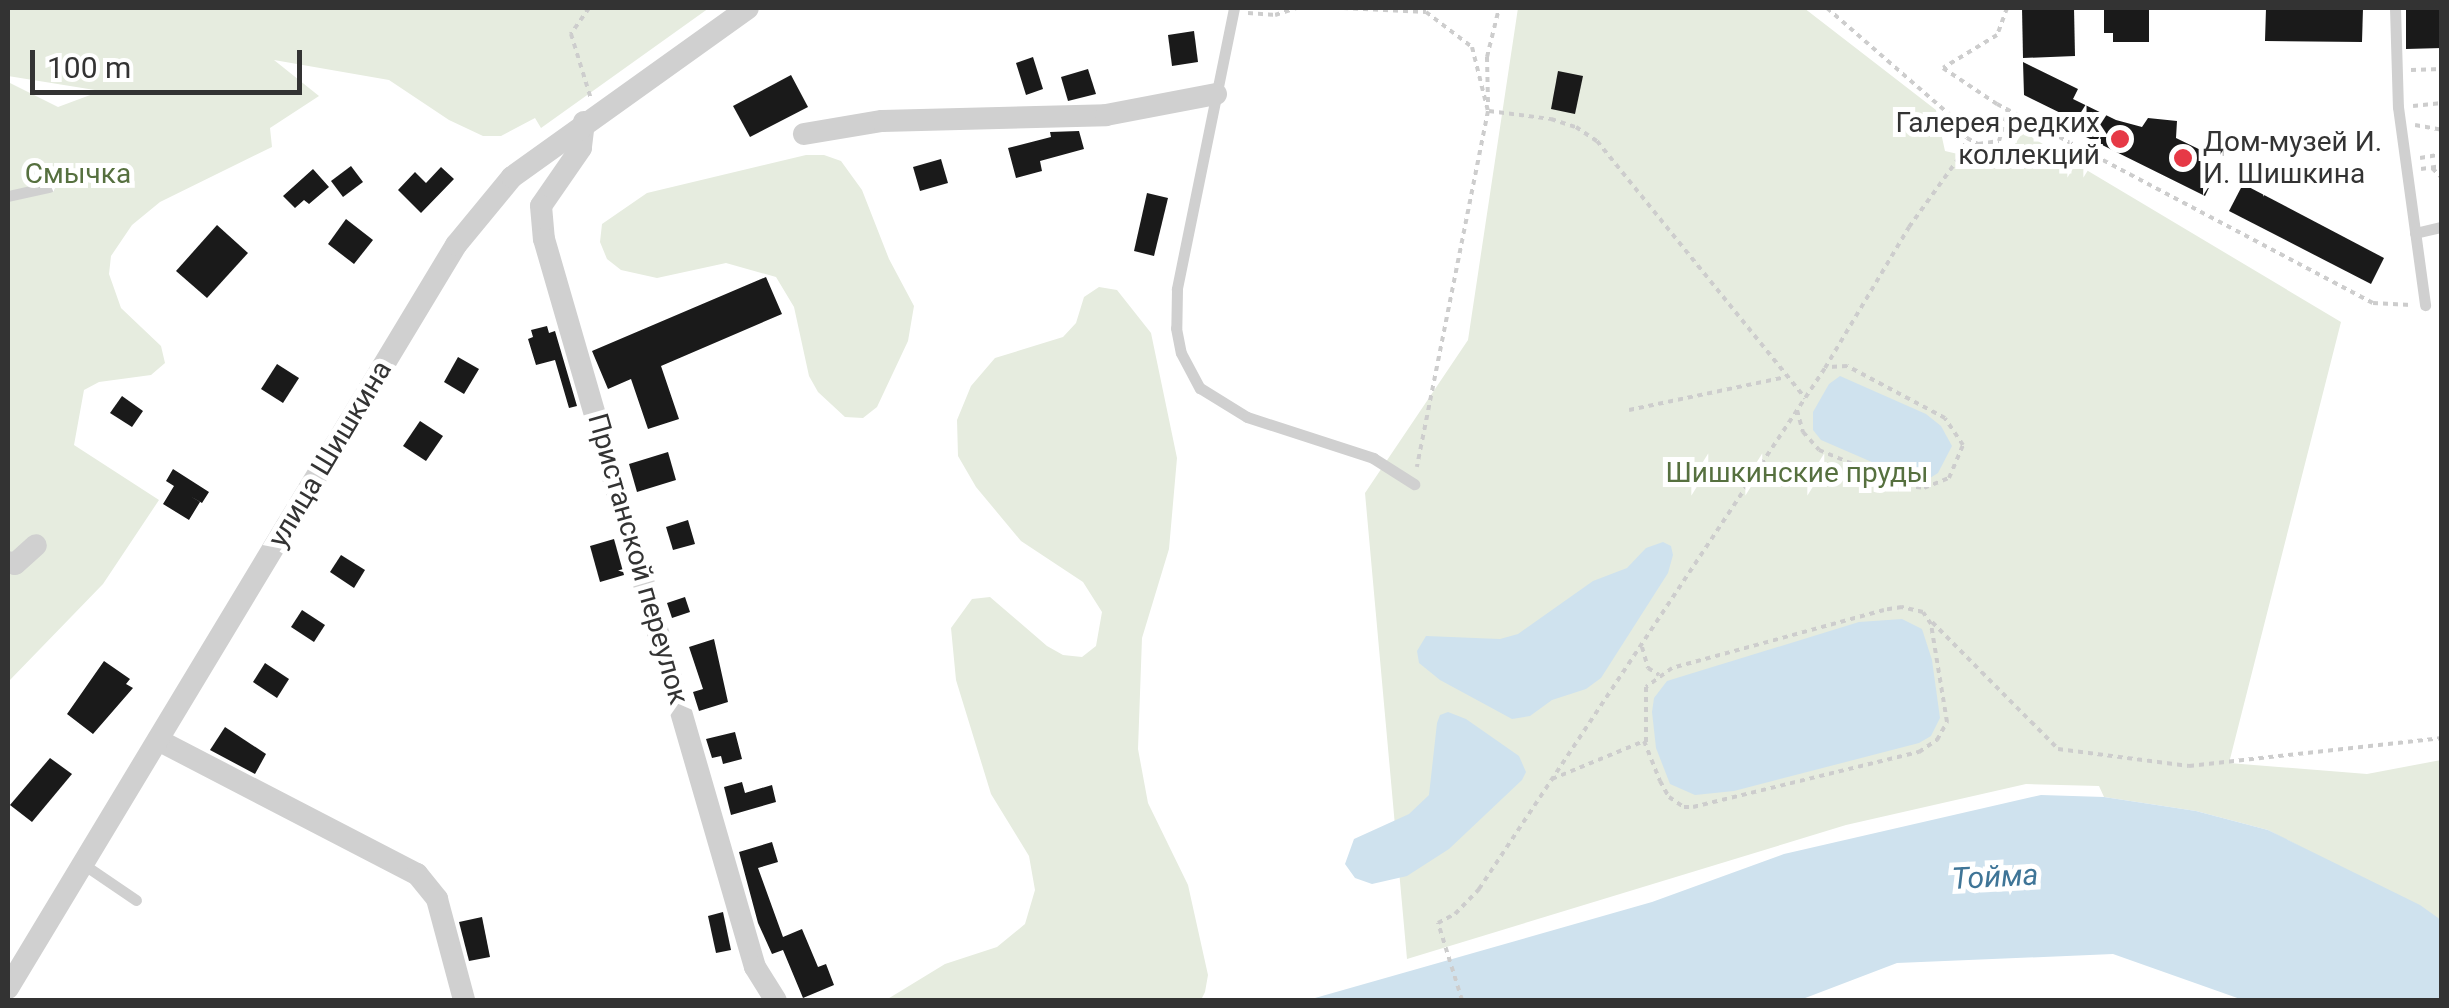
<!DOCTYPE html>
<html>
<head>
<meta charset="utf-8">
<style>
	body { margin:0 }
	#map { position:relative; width:2449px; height:1008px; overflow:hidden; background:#fff; font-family:Roboto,sans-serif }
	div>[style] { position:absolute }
	.green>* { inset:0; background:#e6ecdf }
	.water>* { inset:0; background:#cfe2ee }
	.building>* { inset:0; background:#1a1a1a }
	.path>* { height:4px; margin-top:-2px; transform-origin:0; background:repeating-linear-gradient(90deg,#cdcdcd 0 5px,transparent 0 10px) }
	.lane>* { height:11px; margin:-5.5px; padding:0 5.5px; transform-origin:5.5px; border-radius:5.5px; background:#d0d0d0 }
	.street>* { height:22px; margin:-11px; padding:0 11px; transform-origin:11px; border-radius:11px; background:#d0d0d0 }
	.dots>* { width:28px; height:28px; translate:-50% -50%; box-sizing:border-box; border:5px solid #fff; border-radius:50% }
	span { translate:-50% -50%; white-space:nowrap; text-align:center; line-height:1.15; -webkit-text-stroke:10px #fff; paint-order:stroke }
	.poi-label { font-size:28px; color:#333 }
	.right { translate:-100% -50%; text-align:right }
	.left { translate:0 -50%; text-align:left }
	.park-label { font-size:28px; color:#56703f }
	.street-label { font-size:28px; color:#333 }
	.water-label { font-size:30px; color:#3f7597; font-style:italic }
	.frame { position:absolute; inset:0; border:10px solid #333; pointer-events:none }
	.scale { position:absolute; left:30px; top:50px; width:272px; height:45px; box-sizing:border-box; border:5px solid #333; border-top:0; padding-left:12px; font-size:30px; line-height:35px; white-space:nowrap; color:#333; -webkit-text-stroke:8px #fff; paint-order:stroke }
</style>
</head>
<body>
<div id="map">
	<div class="green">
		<i style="clip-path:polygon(8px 8px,709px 8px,541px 128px,535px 118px,501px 136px,483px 136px,449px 120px,389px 80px,274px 60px,319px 96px,270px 128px,272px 147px,160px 202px,132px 225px,111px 256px,109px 274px,121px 308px,161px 346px,165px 363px,151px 375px,99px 382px,84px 390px,74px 445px,159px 500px,103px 584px,8px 682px,8px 82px,58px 107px,101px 91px,8px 76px)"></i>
		<i style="clip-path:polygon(1518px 8px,1804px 8px,1936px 110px,1945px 151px,1988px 161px,2015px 144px,2023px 132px,2341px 322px,2229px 763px,2367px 774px,2441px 760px,2441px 920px,2268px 830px,2196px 811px,2104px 797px,2099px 786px,2026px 784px,1846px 825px,1407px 959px,1365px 493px,1468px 340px)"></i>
		<i style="clip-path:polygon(806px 155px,824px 155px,841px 161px,862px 190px,889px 259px,914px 306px,908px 341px,877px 407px,863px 418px,845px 417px,818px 392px,809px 376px,794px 307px,776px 277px,726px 263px,657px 278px,621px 270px,607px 259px,600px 242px,602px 224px,647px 193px)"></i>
		<i style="clip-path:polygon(1099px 287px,1117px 290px,1151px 333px,1177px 458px,1169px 549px,1142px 638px,1138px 749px,1148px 803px,1188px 885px,1208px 975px,1205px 992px,1201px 1000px,886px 1000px,945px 964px,997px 947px,1025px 924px,1035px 890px,1029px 856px,991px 794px,956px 680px,951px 628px,972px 599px,990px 597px,1047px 646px,1063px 655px,1082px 657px,1096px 646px,1102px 612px,1083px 582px,1021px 541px,976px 487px,958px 456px,957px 420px,971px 386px,995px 358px,1063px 337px,1076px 323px,1084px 297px)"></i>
	</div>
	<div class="water">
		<i style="clip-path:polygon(1840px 376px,1926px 414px,1941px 426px,1952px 446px,1938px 473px,1930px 478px,1911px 479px,1821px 440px,1813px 430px,1813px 412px,1829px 384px)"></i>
		<i style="clip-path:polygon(1663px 542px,1671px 546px,1673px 555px,1668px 573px,1601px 678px,1586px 689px,1552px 700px,1530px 716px,1512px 719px,1440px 680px,1419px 663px,1417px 651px,1426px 636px,1500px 639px,1518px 634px,1593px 581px,1627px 568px,1646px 548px)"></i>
		<i style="clip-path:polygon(1902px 619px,1922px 629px,1932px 660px,1940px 718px,1931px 736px,1919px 743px,1734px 791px,1695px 795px,1670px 784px,1656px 748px,1652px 712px,1654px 698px,1667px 681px,1859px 622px)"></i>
		<i style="clip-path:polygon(1448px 712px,1466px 719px,1519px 756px,1526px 772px,1522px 780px,1449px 849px,1407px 876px,1372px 884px,1355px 878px,1345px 864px,1354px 839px,1409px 814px,1429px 795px,1437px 723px,1440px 715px)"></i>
		<i style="clip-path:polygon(2041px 795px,2104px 797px,2196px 811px,2268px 830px,2420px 905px,2441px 920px,2441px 1000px,2243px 1000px,2113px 954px,1897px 963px,1800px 1000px,1308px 1000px,1652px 902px,1784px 854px)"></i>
	</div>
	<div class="building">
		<i style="clip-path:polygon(2022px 8px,2074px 8px,2075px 56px,2023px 58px)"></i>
		<i style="clip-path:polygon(2104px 8px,2149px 8px,2149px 42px,2113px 42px,2113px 33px,2104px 33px)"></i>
		<i style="clip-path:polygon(2266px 8px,2363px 8px,2362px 42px,2265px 41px)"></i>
		<i style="clip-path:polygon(2406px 8px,2442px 8px,2442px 48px,2406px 49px)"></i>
		<i style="clip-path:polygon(1194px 31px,1198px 62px,1172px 66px,1168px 35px)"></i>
		<i style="clip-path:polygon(1033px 57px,1043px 89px,1026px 95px,1016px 63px)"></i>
		<i style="clip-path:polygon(2023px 62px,2078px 89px,2073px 99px,2116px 120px,2142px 127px,2148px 118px,2177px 121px,2176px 138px,2211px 155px,2208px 161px,2219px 167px,2205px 196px,2084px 136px,2087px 126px,2024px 95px)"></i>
		<i style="clip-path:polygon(1088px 69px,1096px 94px,1068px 101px,1061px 77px)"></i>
		<i style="clip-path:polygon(1558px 71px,1583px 76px,1575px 114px,1551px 109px)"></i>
		<i style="clip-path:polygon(791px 75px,808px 107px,750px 137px,733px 106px)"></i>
		<i style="clip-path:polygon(1079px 131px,1084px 149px,1040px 161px,1042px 171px,1016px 178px,1008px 148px,1051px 137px,1050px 132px)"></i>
		<i style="clip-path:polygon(941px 159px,948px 183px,920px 191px,913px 167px)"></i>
		<i style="clip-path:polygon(351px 166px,363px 182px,343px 197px,331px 181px)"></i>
		<i style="clip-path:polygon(441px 167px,454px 179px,421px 213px,398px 190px,415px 172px,426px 183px)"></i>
		<i style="clip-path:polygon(313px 169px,329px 187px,309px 204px,304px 200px,295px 208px,283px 196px)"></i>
		<i style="clip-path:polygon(2243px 184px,2384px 258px,2371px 284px,2229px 211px)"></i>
		<i style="clip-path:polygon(1147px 193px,1168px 198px,1154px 256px,1134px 251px)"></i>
		<i style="clip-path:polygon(346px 219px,373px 240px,354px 264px,328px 244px)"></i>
		<i style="clip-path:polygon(217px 225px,248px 253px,207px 298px,176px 271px)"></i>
		<i style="clip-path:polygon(766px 277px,782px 314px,661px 366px,679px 419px,648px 429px,631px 379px,608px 389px,592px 351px)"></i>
		<i style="clip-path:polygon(547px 326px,549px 333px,555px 331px,577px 406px,569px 408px,555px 360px,536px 365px,528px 339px,533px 337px,531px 330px)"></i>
		<i style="clip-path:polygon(458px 357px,479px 369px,464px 394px,444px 382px)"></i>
		<i style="clip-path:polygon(277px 364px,299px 378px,283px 403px,261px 389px)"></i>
		<i style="clip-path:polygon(122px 396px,143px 411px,132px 427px,110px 413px)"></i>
		<i style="clip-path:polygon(420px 421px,443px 436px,426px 461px,403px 446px)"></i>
		<i style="clip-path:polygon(668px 452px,676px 480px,637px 492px,629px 464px)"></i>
		<i style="clip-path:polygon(173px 469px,209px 492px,202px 503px,190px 496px,200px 502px,189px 520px,163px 504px,174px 486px,166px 481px)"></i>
		<i style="clip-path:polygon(688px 520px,695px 544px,673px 550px,666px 527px)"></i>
		<i style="clip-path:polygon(614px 539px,624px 575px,600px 582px,590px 546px)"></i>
		<i style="clip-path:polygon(341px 555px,365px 570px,354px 588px,330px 572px)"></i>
		<i style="clip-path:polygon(685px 597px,690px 612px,672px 618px,667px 603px)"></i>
		<i style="clip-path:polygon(302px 610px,325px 625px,314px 642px,291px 627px)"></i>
		<i style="clip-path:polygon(714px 639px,728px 702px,699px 711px,693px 692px,703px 689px,689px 647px)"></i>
		<i style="clip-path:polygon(104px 661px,130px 679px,126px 684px,133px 688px,93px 734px,67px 714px)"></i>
		<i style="clip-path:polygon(265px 663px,289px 679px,277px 698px,253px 682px)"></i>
		<i style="clip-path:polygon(225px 727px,266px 754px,255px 774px,210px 750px)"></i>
		<i style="clip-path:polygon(735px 732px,742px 759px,723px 764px,721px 756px,712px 758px,706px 739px)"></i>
		<i style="clip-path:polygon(50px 758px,72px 774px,32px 822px,10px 805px)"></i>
		<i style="clip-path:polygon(742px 782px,745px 793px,772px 785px,776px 802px,731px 815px,724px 787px)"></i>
		<i style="clip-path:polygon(772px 842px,778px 862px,758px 868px,783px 937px,802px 929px,818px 967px,826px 964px,834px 985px,803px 998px,783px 950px,772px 954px,758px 923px,739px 852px)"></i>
		<i style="clip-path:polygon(723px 912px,731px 950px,716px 953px,708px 916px)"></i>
		<i style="clip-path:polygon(482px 917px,490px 957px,469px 961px,459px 922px)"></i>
	</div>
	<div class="path">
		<i style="left:589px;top:8px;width:32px;rotate:125deg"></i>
		<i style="left:571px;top:34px;width:68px;rotate:72.9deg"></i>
		<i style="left:1343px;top:8px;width:83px;rotate:2.8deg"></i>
		<i style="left:1426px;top:12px;width:58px;rotate:37.3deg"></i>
		<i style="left:1472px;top:47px;width:66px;rotate:76deg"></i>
		<i style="left:1488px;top:111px;width:363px;rotate:101.3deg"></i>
		<i style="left:1827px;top:8px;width:171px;rotate:41deg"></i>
		<i style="left:1956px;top:120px;width:21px;rotate:59deg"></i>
		<i style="left:1967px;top:138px;width:13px;rotate:29deg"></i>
		<i style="left:1978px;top:144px;width:21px;rotate:-8deg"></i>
		<i style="left:1999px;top:141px;width:32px;rotate:-74deg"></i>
		<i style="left:2007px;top:8px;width:29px;rotate:110deg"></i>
		<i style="left:1997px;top:35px;width:63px;rotate:148.6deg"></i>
		<i style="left:1943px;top:68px;width:65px;rotate:33.7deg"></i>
		<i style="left:1997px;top:104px;width:425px;rotate:27.9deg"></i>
		<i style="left:2373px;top:303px;width:38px;rotate:3deg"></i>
		<i style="left:1248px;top:13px;width:27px;rotate:4deg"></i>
		<i style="left:1275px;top:15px;width:23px;rotate:-18deg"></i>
		<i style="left:2411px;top:70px;width:31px;rotate:-2deg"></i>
		<i style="left:1488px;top:102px;width:45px;rotate:-91.3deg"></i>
		<i style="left:1487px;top:57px;width:50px;rotate:-76.2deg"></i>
		<i style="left:2413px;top:106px;width:29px;rotate:-6deg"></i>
		<i style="left:1489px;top:111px;width:63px;rotate:7.4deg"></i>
		<i style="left:1551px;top:119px;width:26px;rotate:18deg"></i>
		<i style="left:1576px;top:127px;width:25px;rotate:34deg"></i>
		<i style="left:1597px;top:141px;width:331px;rotate:51deg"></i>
		<i style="left:2415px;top:125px;width:27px;rotate:10deg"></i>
		<i style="left:2420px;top:158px;width:22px;rotate:-10deg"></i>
		<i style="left:2432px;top:168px;width:14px;rotate:45deg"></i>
		<i style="left:2421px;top:169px;width:21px;rotate:-8deg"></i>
		<i style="left:1629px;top:410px;width:160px;rotate:-11.9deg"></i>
		<i style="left:1797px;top:410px;width:23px;rotate:75deg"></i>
		<i style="left:1803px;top:432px;width:24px;rotate:48deg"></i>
		<i style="left:1819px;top:450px;width:94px;rotate:22.5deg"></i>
		<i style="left:1906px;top:486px;width:18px;rotate:6deg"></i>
		<i style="left:1924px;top:488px;width:27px;rotate:-22deg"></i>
		<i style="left:1949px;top:478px;width:36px;rotate:-67deg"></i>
		<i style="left:1963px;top:445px;width:32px;rotate:-124deg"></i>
		<i style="left:1945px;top:418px;width:111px;rotate:-152deg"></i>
		<i style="left:1847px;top:366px;width:18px;rotate:177deg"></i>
		<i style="left:1932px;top:622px;width:179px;rotate:45.2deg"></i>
		<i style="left:2058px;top:749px;width:132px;rotate:7.4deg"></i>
		<i style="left:2189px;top:766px;width:255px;rotate:-6.3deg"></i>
		<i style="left:1642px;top:647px;width:22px;rotate:74deg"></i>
		<i style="left:1648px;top:668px;width:13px;rotate:32deg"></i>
		<i style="left:1552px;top:779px;width:100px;rotate:-22.4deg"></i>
		<i style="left:1644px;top:741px;width:43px;rotate:68.2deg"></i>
		<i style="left:1660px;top:781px;width:18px;rotate:61deg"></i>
		<i style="left:1669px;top:797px;width:18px;rotate:34deg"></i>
		<i style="left:1684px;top:807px;width:9px"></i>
		<i style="left:1693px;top:807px;width:233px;rotate:-13.7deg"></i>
		<i style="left:1919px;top:752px;width:22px;rotate:-34deg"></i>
		<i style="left:1937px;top:740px;width:21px;rotate:-61deg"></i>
		<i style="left:1947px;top:722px;width:99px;rotate:-99.3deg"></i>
		<i style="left:1931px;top:624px;width:14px;rotate:-124deg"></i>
		<i style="left:1923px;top:612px;width:22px;rotate:-167deg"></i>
		<i style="left:1902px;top:607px;width:18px;rotate:171deg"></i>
		<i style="left:1884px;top:610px;width:220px;rotate:164.7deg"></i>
		<i style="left:1672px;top:668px;width:32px;rotate:144deg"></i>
		<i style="left:1646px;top:687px;width:59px;rotate:90deg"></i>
		<i style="left:1462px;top:1000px;width:81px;rotate:-107.3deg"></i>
		<i style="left:1438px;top:923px;width:19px;rotate:-28deg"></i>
		<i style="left:1455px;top:914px;width:35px;rotate:-46deg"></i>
		<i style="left:1479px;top:889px;width:625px;rotate:-56.41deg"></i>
		<i style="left:1825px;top:368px;width:164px;rotate:-59.2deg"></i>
		<i style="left:1909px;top:227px;width:97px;rotate:-54.2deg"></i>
		<i style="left:1966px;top:148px;width:12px;rotate:-138deg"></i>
		<i style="left:1957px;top:140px;width:20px;rotate:-93deg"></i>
	</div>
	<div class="lane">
		<i style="left:1234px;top:8px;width:287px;rotate:101.5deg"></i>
		<i style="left:1177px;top:289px;width:39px;rotate:91deg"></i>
		<i style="left:1176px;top:328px;width:25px;rotate:79deg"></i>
		<i style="left:1181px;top:353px;width:40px;rotate:62deg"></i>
		<i style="left:1200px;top:388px;width:55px;rotate:31.7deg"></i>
		<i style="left:1247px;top:417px;width:133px;rotate:18deg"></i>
		<i style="left:1373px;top:458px;width:49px;rotate:32.4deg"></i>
		<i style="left:2395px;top:8px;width:99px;rotate:88.3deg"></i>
		<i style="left:2398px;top:107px;width:200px;rotate:82.2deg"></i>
		<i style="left:8px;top:196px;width:42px;rotate:-12.4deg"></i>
		<i style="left:2415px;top:233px;width:28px;rotate:-13deg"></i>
		<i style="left:83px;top:864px;width:64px;rotate:34.2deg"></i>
	</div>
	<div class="street">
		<i style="left:584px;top:122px;width:26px;rotate:97deg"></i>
		<i style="left:581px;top:148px;width:70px;rotate:124.6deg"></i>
		<i style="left:541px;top:206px;width:33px;rotate:85deg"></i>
		<i style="left:544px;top:239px;width:758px;rotate:73.84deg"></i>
		<i style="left:755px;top:967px;width:39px;rotate:58deg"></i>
		<i style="left:804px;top:134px;width:79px;rotate:-9.5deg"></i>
		<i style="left:882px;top:121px;width:224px;rotate:-1.5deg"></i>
		<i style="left:1106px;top:115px;width:112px;rotate:-10.8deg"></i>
		<i style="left:8px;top:562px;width:7px;rotate:16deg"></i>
		<i style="left:15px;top:564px;width:28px;rotate:-42deg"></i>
		<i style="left:158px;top:740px;width:292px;rotate:27.4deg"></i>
		<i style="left:417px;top:874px;width:32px;rotate:51deg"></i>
		<i style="left:437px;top:899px;width:105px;rotate:75deg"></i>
		<i style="left:8px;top:988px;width:868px;rotate:-58.91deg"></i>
		<i style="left:456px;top:245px;width:88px;rotate:-50.5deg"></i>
		<i style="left:512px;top:177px;width:290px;rotate:-35.6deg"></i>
	</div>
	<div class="dots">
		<i style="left:2120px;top:139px;background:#e63946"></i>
		<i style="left:2183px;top:158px;background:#e63946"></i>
	</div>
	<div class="poi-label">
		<span class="right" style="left:2100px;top:139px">Галерея редких<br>коллекций</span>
		<span class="left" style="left:2203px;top:158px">Дом-музей И.<br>И. Шишкина</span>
	</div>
	<div class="park-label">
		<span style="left:78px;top:174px">Смычка</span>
		<span style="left:1797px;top:473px">Шишкинские пруды</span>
	</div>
	<div class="street-label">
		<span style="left:330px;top:454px;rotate:-59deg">улица Шишкина</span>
		<span style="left:638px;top:559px;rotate:74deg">Пристанской переулок</span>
	</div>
	<div class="water-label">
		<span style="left:1995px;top:877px;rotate:-3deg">Тойма</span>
	</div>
	<div class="frame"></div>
	<div class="scale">100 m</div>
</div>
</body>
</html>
